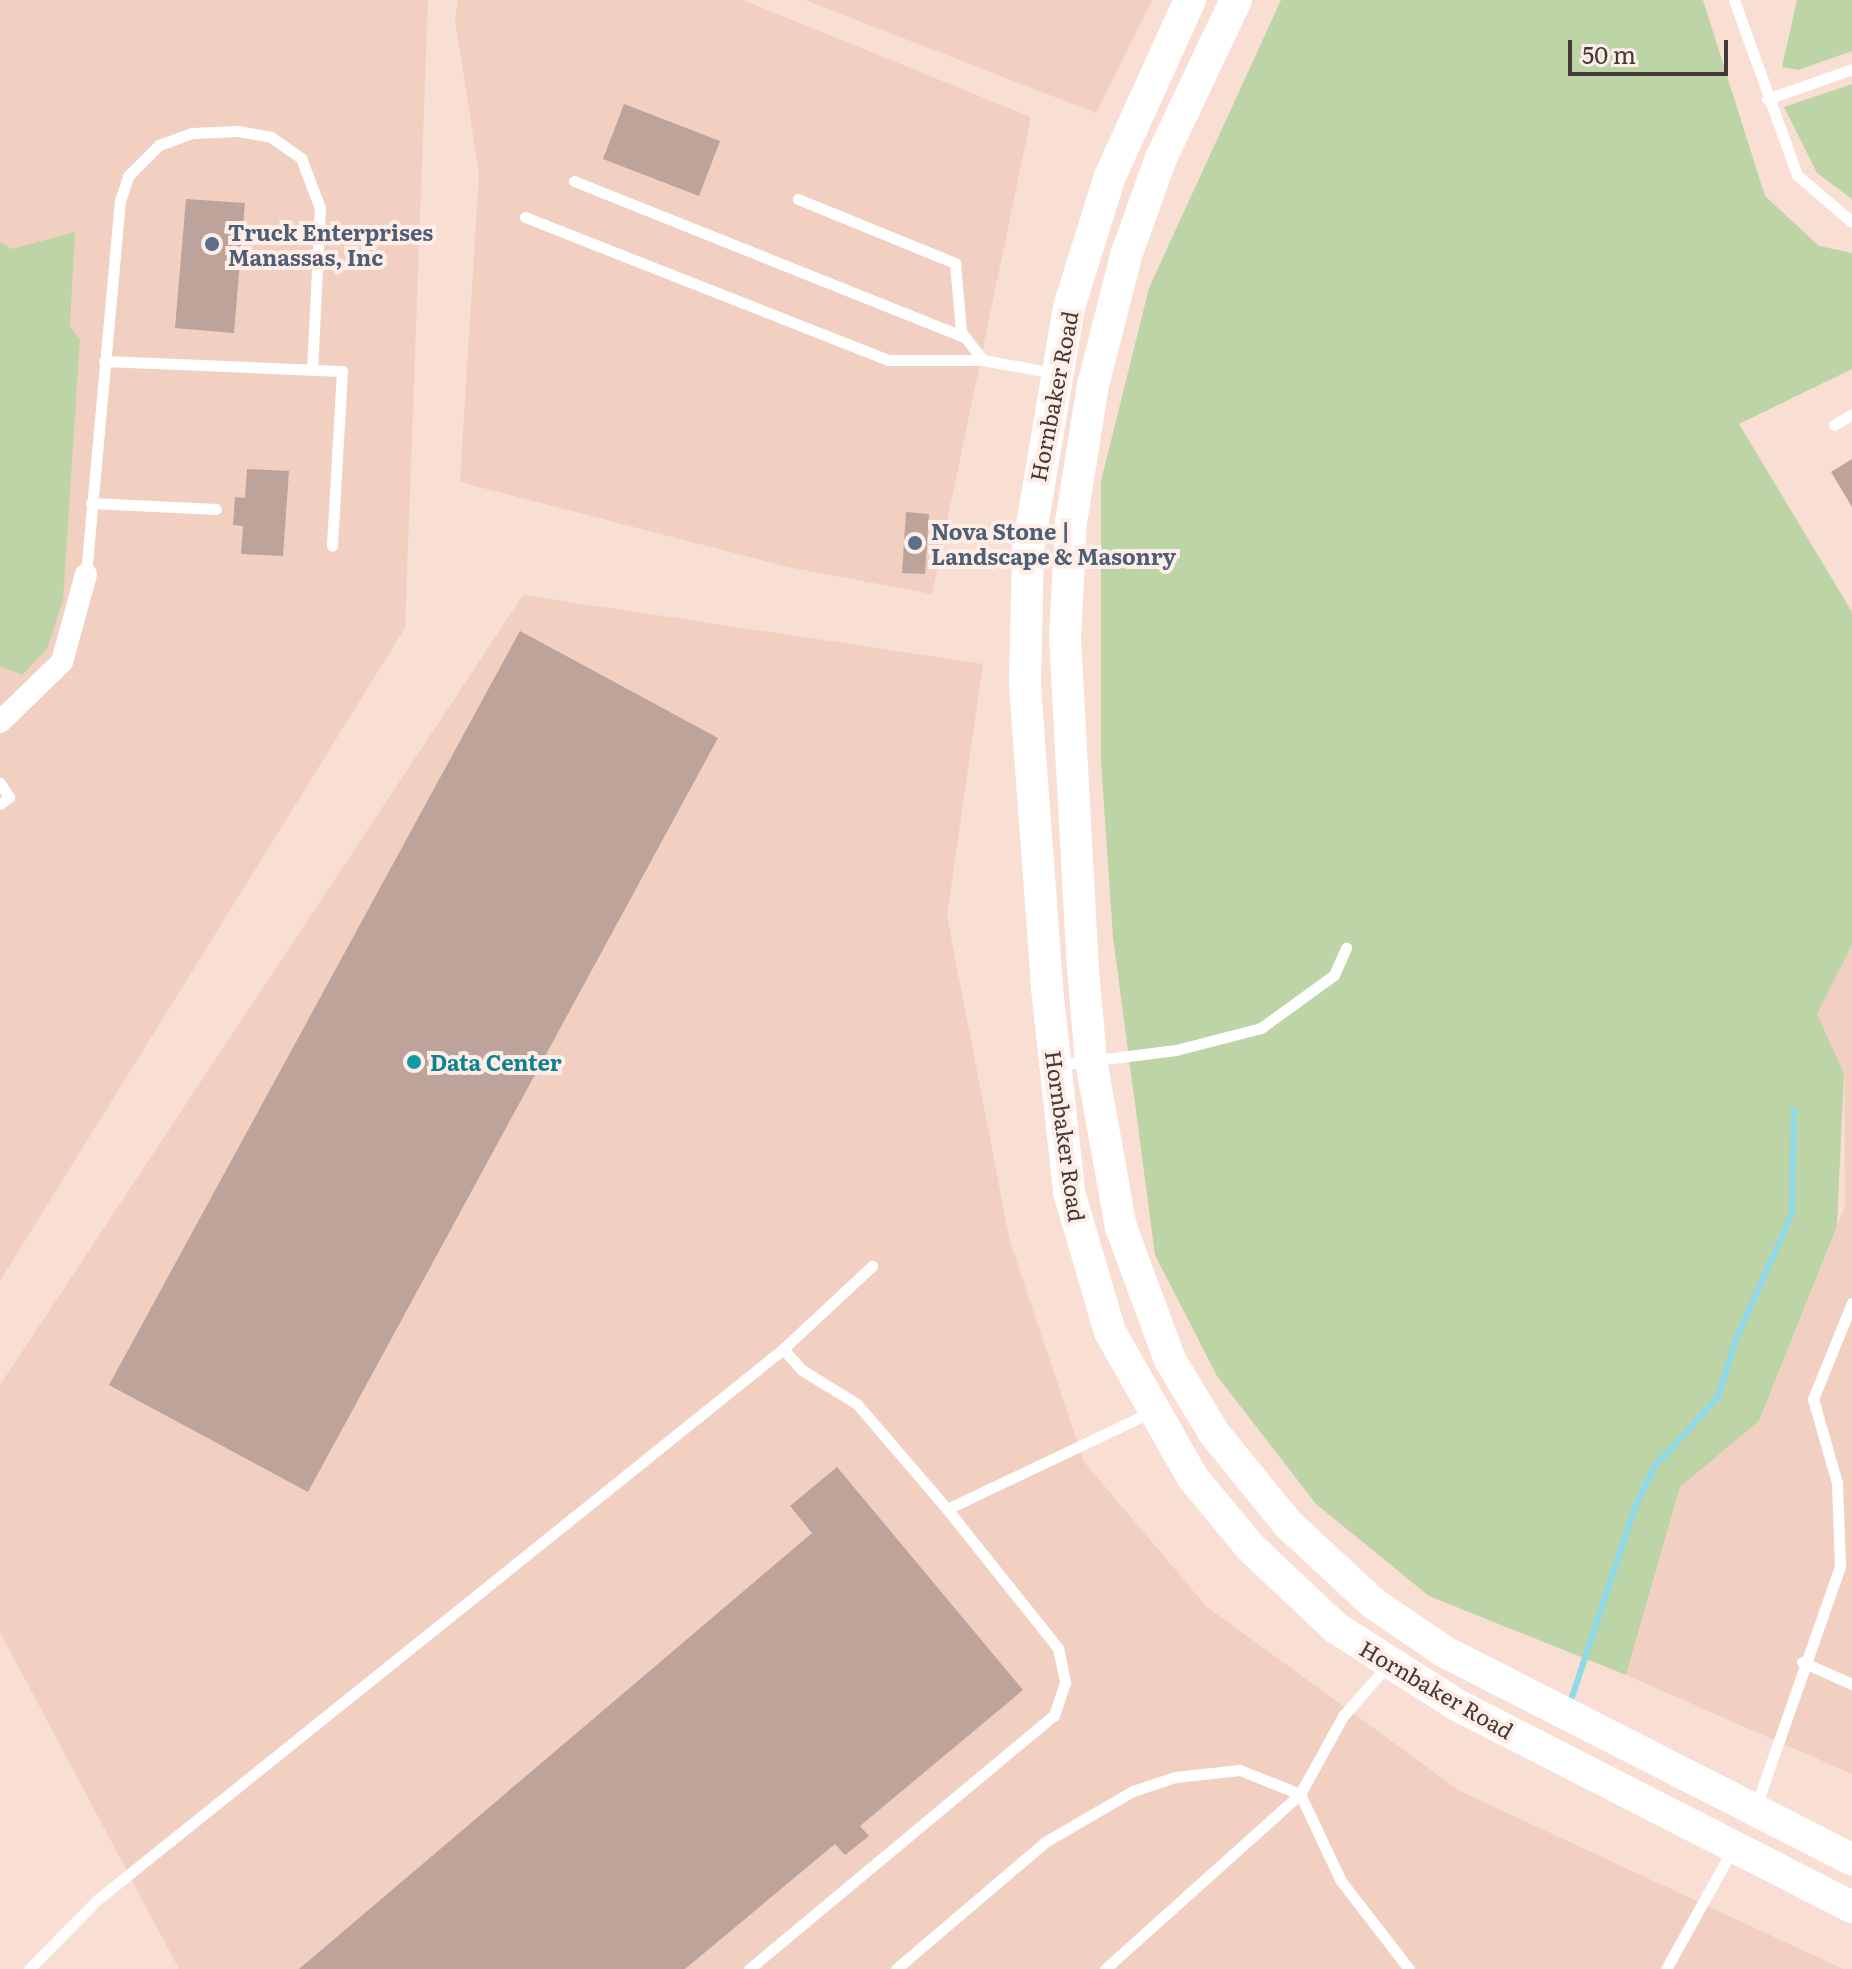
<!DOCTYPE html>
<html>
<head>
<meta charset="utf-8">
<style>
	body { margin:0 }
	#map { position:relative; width:1852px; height:1969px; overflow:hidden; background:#f9ded3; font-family:Literata,serif }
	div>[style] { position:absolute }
	.built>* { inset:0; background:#f1d0c2 }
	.green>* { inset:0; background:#bdd4a6 }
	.stream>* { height:6px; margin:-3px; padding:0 3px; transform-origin:3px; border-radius:3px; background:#90d9e8 }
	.building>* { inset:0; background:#bda399 }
	.lane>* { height:11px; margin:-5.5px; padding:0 5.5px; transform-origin:5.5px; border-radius:5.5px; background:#fff }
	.street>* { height:22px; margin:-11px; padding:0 11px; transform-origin:11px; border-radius:11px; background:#fff }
	.secondary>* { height:32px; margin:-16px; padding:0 16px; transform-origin:16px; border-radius:16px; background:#fff }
	.dots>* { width:22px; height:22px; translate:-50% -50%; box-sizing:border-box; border:4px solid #feeee7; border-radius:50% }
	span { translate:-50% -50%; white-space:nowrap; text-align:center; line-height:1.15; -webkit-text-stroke:8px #feeee7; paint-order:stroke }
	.service-label { font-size:22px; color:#4e5e75; font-weight:700 }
	.left { translate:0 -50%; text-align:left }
	.street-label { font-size:22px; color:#433935 }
	.culture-label { font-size:22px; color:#0d838f; font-weight:700 }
	.scale { position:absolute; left:1568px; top:40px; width:160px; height:36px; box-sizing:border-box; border:4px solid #433935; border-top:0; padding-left:10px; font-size:24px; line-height:28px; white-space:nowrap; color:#433935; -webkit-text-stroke:6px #feeee7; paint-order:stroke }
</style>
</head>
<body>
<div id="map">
	<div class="built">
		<i style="clip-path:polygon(0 0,428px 0,405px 628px,0 1281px)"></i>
		<i style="clip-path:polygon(458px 0,743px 0,1031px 117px,932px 594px,788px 567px,460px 482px,479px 173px,455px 20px)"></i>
		<i style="clip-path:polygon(805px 0,1152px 0,1096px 113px)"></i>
		<i style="clip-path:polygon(523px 595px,983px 664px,947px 916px,1010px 1242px,1084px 1462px,1207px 1607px,1460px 1791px,1843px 1969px,179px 1969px,0 1632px,0 1385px)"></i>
		<i style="clip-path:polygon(1852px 945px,1852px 1774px,1626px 1675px,1680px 1487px,1759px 1421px,1845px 1206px,1844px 1073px,1817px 1014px)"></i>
	</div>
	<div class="green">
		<i style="clip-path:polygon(1281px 0,1703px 0,1765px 196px,1819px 246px,1852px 253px,1852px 369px,1739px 424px,1852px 612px,1852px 945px,1817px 1014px,1844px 1073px,1837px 1226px,1759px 1421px,1680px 1487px,1626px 1675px,1429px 1596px,1316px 1504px,1217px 1376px,1155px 1255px,1113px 937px,1101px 762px,1101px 481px,1149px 288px)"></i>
		<i style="clip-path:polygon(1797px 0,1852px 0,1852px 51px,1798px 70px,1782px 67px)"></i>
		<i style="clip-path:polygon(1852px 84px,1852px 199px,1817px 173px,1784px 107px)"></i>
		<i style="clip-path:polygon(75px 232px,70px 327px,80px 339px,63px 600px,47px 649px,22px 675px,0 666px,0 242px,12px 249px)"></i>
	</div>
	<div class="stream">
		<i style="left:1572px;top:1697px;width:202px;rotate:-71.6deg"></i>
		<i style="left:1636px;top:1505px;width:43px;rotate:-64deg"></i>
		<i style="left:1655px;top:1466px;width:93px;rotate:-47.6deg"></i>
		<i style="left:1718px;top:1397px;width:61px;rotate:-72.8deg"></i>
		<i style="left:1736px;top:1339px;width:137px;rotate:-65.9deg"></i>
		<i style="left:1792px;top:1214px;width:104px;rotate:-88.9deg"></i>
	</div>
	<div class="building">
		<i style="clip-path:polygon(624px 104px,720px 141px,699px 196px,603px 159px)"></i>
		<i style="clip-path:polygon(186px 199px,245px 203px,234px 333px,175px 328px)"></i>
		<i style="clip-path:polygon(1852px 459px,1852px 507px,1831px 472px)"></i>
		<i style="clip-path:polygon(247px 469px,289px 471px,283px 556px,241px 554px,243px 526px,233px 525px,235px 497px,245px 498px)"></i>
		<i style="clip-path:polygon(906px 512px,929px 514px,925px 574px,902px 573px)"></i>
		<i style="clip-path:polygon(520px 631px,718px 738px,308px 1492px,109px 1385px)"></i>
		<i style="clip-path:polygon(837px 1467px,1023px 1690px,860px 1826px,869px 1836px,845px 1855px,835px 1844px,685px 1969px,299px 1969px,812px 1533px,790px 1506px)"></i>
	</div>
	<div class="lane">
		<i style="left:1734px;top:0;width:186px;rotate:70.2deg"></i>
		<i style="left:1797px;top:175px;width:72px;rotate:40.5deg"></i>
		<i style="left:1767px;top:99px;width:90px;rotate:-19.4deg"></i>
		<i style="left:574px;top:181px;width:422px;rotate:21.8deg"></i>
		<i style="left:798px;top:199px;width:170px;rotate:22.2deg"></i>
		<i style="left:955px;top:263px;width:69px;rotate:85deg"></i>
		<i style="left:961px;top:332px;width:36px;rotate:52deg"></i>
		<i style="left:525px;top:217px;width:390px;rotate:21.5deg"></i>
		<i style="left:888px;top:360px;width:95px"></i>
		<i style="left:983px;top:360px;width:72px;rotate:10.4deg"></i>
		<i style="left:104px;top:361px;width:238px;rotate:2.4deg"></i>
		<i style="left:342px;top:371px;width:175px;rotate:93.3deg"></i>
		<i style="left:1834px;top:425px;width:21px;rotate:-31deg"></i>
		<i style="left:91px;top:503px;width:125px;rotate:2.7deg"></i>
		<i style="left:86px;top:574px;width:375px;rotate:-84.8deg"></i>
		<i style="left:120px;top:201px;width:26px;rotate:-72deg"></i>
		<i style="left:128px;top:176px;width:44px;rotate:-45deg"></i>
		<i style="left:159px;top:145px;width:35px;rotate:-20deg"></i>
		<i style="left:192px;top:133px;width:46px;rotate:-2.5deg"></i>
		<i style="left:238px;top:131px;width:34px;rotate:10deg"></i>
		<i style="left:271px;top:137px;width:37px;rotate:35deg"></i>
		<i style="left:301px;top:158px;width:53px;rotate:69.2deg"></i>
		<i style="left:320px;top:208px;width:162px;rotate:92.8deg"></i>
		<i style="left:0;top:783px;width:17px;rotate:57deg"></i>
		<i style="left:9px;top:797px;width:11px;rotate:142deg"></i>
		<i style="left:1056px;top:1065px;width:121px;rotate:-7.1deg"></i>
		<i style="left:1176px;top:1050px;width:88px;rotate:-14.5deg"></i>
		<i style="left:1261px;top:1028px;width:90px;rotate:-36deg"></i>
		<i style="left:1334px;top:975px;width:30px;rotate:-66deg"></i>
		<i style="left:783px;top:1349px;width:122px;rotate:-43deg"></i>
		<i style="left:947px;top:1509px;width:226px;rotate:-25.4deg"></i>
		<i style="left:1802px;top:1662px;width:55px;rotate:23.7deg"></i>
		<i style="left:1755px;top:1809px;width:257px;rotate:-70.7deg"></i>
		<i style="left:1840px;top:1566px;width:83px;rotate:-92.1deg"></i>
		<i style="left:1837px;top:1483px;width:87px;rotate:-105.9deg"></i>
		<i style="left:1813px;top:1399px;width:104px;rotate:-67.9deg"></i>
		<i style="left:29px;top:1969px;width:97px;rotate:-45.4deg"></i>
		<i style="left:97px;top:1900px;width:880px;rotate:-38.77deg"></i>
		<i style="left:783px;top:1349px;width:28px;rotate:48deg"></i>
		<i style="left:802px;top:1370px;width:65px;rotate:31.7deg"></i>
		<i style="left:857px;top:1404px;width:138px;rotate:49.4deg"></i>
		<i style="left:947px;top:1509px;width:178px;rotate:51.4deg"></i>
		<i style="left:1058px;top:1648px;width:35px;rotate:78deg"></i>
		<i style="left:1065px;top:1682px;width:35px;rotate:108deg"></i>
		<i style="left:1054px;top:1715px;width:397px;rotate:140.2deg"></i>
		<i style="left:896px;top:1969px;width:196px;rotate:-40.4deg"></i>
		<i style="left:1045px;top:1842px;width:102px;rotate:-30.1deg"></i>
		<i style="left:1133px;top:1791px;width:44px;rotate:-18.4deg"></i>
		<i style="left:1175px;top:1777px;width:65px;rotate:-6.1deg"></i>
		<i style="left:1240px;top:1770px;width:65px;rotate:21.8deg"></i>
		<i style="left:1300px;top:1794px;width:89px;rotate:-61.1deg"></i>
		<i style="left:1343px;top:1716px;width:67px;rotate:-48.7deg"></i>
		<i style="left:1105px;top:1969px;width:262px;rotate:-41.9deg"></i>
		<i style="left:1300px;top:1794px;width:96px;rotate:64.8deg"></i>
		<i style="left:1341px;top:1881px;width:111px;rotate:52.3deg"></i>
		<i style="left:1666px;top:1969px;width:138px;rotate:-61deg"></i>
	</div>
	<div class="street">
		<i style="left:0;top:722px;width:86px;rotate:-44.1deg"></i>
		<i style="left:62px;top:662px;width:91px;rotate:-74.7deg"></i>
	</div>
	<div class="secondary">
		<i style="left:1190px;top:0;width:193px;rotate:114.4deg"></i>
		<i style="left:1110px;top:176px;width:137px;rotate:107.4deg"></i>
		<i style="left:1069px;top:307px;width:246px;rotate:99.6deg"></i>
		<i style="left:1028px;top:550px;width:136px;rotate:91.3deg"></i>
		<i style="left:1025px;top:686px;width:303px;rotate:85.8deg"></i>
		<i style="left:1047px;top:988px;width:205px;rotate:83.8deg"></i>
		<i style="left:1069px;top:1192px;width:146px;rotate:73.7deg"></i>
		<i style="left:1110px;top:1332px;width:168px;rotate:60.4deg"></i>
		<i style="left:1193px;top:1478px;width:89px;rotate:50.4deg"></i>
		<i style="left:1250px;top:1547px;width:118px;rotate:43.3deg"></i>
		<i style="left:1336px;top:1628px;width:143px;rotate:32.5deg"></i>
		<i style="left:1457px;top:1705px;width:444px;rotate:27.1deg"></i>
		<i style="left:1236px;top:0;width:175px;rotate:115.4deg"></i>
		<i style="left:1161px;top:158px;width:104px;rotate:109.7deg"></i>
		<i style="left:1126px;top:256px;width:133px;rotate:104.3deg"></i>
		<i style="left:1093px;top:385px;width:139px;rotate:99.1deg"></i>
		<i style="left:1071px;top:522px;width:116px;rotate:93deg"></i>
		<i style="left:1065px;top:638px;width:331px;rotate:86.9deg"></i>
		<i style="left:1083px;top:969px;width:92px;rotate:85deg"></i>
		<i style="left:1091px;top:1061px;width:169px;rotate:79.8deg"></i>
		<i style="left:1121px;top:1227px;width:142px;rotate:69.8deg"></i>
		<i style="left:1170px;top:1360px;width:85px;rotate:58.9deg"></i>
		<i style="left:1214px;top:1433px;width:117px;rotate:50.9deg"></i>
		<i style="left:1288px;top:1524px;width:116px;rotate:42.9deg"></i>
		<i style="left:1373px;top:1603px;width:87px;rotate:34.2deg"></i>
		<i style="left:1445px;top:1652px;width:457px;rotate:27deg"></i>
	</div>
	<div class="dots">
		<i style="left:212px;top:244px;background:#5c6f8a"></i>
		<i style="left:915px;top:543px;background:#5c6f8a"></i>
		<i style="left:414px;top:1062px;background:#0f9aa8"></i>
	</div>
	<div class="service-label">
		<span class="left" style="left:228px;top:244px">Truck Enterprises<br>Manassas, Inc</span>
		<span class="left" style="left:931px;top:543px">Nova Stone |<br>Landscape &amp; Masonry</span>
	</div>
	<div class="street-label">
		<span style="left:1053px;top:396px;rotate:-79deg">Hornbaker Road</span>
		<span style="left:1066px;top:1136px;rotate:82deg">Hornbaker Road</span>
		<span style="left:1437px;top:1689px;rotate:30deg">Hornbaker Road</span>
	</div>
	<div class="culture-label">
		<span class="left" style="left:430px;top:1062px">Data Center</span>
	</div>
	<div class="scale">50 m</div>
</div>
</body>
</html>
